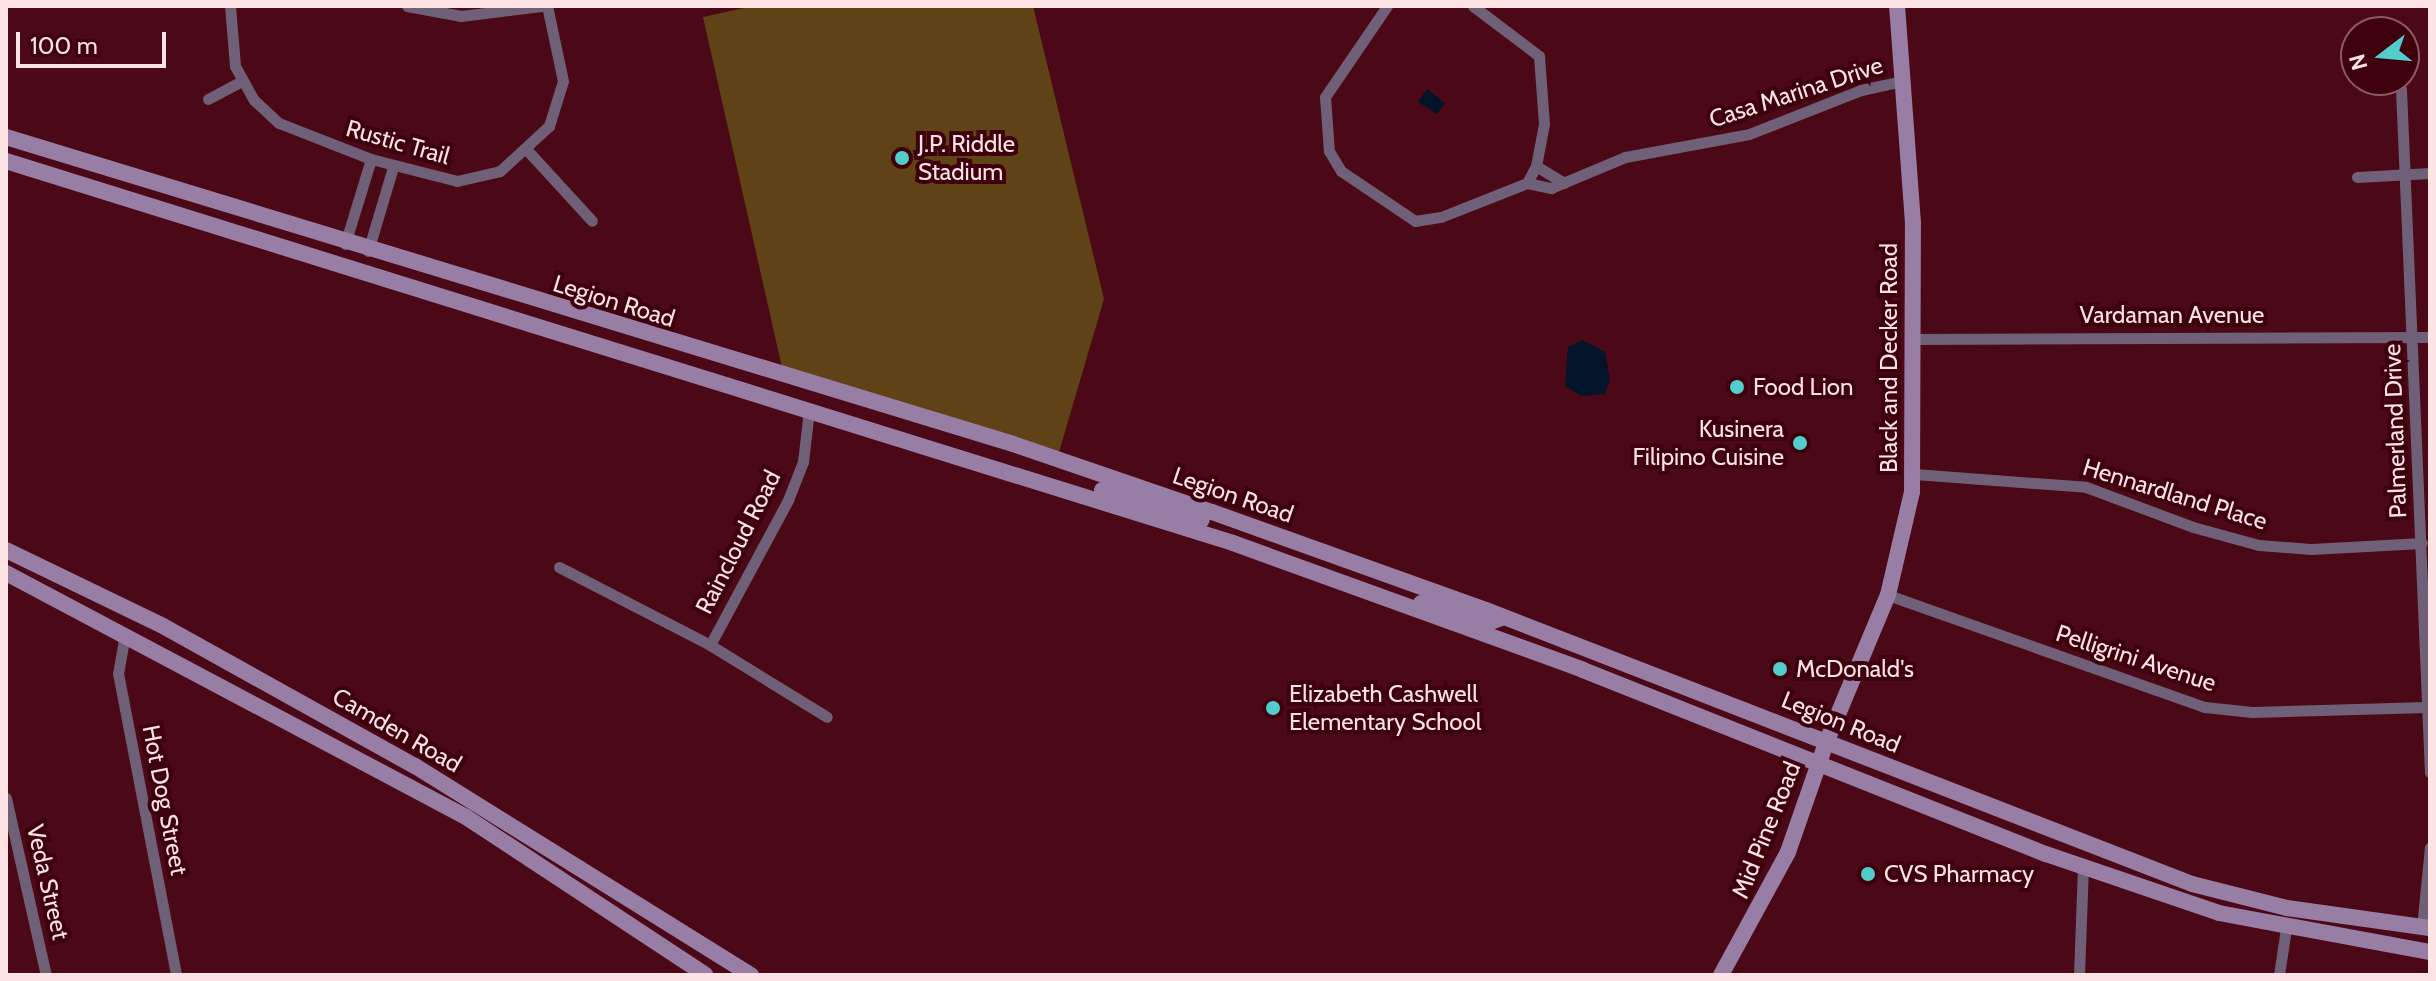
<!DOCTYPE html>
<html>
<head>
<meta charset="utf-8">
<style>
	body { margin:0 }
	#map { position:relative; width:2436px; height:981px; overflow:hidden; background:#4b0817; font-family:Cabin,sans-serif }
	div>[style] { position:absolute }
	.green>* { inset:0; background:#5f4216 }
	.water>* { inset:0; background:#031329 }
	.street>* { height:11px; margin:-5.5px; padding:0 5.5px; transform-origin:5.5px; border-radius:5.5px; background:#6f5f77 }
	.secondary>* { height:16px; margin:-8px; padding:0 8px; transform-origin:8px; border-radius:8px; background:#987ea5 }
	.dots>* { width:22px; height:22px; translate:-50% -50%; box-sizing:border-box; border:4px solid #3f000e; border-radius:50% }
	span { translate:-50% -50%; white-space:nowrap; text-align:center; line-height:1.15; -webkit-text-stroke:8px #3f000e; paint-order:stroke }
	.street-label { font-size:24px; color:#fde3e4 }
	.poi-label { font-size:24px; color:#fde3e4 }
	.left { translate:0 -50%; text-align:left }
	.right { translate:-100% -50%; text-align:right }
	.frame { position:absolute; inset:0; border:8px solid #fde3e4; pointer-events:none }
	.north { position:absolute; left:2340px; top:16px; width:80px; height:80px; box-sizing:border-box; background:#3f000e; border:2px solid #8b5b64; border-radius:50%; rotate:254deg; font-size:22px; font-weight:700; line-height:32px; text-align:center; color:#fde3e4 }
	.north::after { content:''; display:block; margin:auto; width:28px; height:36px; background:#52cdcc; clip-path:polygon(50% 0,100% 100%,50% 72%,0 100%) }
	.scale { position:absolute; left:16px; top:32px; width:150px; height:36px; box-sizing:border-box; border:4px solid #fde3e4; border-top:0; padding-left:10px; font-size:24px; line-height:28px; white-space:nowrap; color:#fde3e4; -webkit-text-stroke:6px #3f000e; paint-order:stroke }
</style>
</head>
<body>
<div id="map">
	<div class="green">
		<i style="clip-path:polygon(753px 6px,1033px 6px,1104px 299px,1059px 452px,783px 372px,703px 17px)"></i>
	</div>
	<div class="water">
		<i style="clip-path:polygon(1427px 89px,1445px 103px,1437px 114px,1418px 102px)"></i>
		<i style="clip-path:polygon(1582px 340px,1605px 352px,1610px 380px,1605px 394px,1581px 396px,1565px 386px,1568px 347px)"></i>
	</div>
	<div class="street">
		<i style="left:230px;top:6px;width:60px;rotate:85.2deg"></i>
		<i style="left:235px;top:66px;width:39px;rotate:61deg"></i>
		<i style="left:254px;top:100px;width:34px;rotate:43deg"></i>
		<i style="left:279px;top:123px;width:99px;rotate:21.4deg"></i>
		<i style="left:371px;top:159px;width:89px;rotate:14.3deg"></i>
		<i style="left:457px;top:181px;width:44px;rotate:-13.1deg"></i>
		<i style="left:500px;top:171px;width:67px;rotate:-42.6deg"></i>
		<i style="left:549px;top:126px;width:47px;rotate:-72.7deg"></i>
		<i style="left:563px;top:81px;width:77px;rotate:-102deg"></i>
		<i style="left:407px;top:6px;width:55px;rotate:10.5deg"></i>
		<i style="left:461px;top:16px;width:81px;rotate:-7.1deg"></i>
		<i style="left:1387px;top:6px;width:110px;rotate:124.3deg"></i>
		<i style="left:1325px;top:97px;width:54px;rotate:85.8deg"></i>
		<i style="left:1329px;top:151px;width:23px;rotate:59deg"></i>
		<i style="left:1341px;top:171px;width:89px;rotate:34deg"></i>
		<i style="left:1415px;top:221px;width:26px;rotate:-9deg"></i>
		<i style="left:1441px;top:217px;width:92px;rotate:-21.6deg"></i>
		<i style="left:1473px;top:6px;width:83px;rotate:37.1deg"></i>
		<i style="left:1539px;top:56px;width:68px;rotate:85.8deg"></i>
		<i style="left:1544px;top:124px;width:43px;rotate:100.8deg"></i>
		<i style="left:1536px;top:166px;width:19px;rotate:118deg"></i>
		<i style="left:2401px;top:89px;width:684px;rotate:87.57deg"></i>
		<i style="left:208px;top:99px;width:38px;rotate:-28deg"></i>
		<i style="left:527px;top:150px;width:96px;rotate:47.5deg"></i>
		<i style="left:1536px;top:166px;width:33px;rotate:31deg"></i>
		<i style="left:2357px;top:177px;width:73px;rotate:-3.1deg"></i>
		<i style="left:1527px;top:183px;width:25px;rotate:12deg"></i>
		<i style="left:1551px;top:188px;width:80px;rotate:-22.7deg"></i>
		<i style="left:1625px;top:157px;width:126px;rotate:-10.5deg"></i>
		<i style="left:1749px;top:134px;width:120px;rotate:-21.4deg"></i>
		<i style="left:1861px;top:90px;width:43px;rotate:-12.1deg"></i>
		<i style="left:345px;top:244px;width:89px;rotate:-73deg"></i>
		<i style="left:368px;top:251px;width:88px;rotate:-73.4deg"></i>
		<i style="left:1914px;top:339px;width:516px;rotate:-0.22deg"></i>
		<i style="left:1915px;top:474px;width:171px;rotate:4.3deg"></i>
		<i style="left:2086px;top:487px;width:114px;rotate:20.5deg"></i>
		<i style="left:2193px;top:527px;width:68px;rotate:15.3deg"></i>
		<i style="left:2259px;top:545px;width:52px;rotate:4.4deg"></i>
		<i style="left:2311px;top:549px;width:111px;rotate:-3.1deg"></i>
		<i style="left:559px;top:567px;width:170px;rotate:27.3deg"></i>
		<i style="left:710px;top:645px;width:137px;rotate:31.6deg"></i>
		<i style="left:1888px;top:595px;width:336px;rotate:19.5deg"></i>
		<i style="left:2205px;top:707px;width:47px;rotate:6.1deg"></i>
		<i style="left:2252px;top:712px;width:175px;rotate:-1.6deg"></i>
		<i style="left:125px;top:634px;width:40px;rotate:100deg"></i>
		<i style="left:118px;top:673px;width:308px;rotate:79.1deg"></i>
		<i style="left:710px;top:645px;width:165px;rotate:-61.7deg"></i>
		<i style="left:788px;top:500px;width:41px;rotate:-68.5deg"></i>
		<i style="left:803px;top:462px;width:52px;rotate:-83.4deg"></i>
		<i style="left:6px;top:798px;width:181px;rotate:77.3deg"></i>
		<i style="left:2422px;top:927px;width:80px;rotate:-84.3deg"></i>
		<i style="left:2079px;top:975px;width:108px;rotate:-87.9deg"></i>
		<i style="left:2279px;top:975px;width:48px;rotate:-81.5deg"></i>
	</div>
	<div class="secondary">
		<i style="left:6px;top:137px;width:1053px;rotate:16.95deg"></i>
		<i style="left:1013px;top:444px;width:210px;rotate:18.9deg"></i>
		<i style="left:1212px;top:512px;width:291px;rotate:19.7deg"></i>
		<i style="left:1486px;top:610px;width:757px;rotate:21.21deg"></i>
		<i style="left:2192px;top:884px;width:98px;rotate:14.2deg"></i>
		<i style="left:2287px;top:908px;width:144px;rotate:8deg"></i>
		<i style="left:6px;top:161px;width:1285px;rotate:17.29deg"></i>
		<i style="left:1233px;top:543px;width:372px;rotate:19.9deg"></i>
		<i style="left:1583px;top:670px;width:498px;rotate:21.7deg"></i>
		<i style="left:2046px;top:854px;width:183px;rotate:18.8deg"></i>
		<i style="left:2219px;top:913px;width:215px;rotate:10.5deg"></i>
		<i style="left:1102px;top:490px;width:104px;rotate:16.7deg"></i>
		<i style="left:6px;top:550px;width:174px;rotate:25.8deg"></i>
		<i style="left:163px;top:626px;width:288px;rotate:29.1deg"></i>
		<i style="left:415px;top:766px;width:396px;rotate:31.9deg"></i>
		<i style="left:6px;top:573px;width:521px;rotate:27.94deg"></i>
		<i style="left:466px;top:817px;width:287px;rotate:33.4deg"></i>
		<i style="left:1421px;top:603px;width:70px;rotate:16.6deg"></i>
		<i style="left:1488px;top:623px;width:14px;rotate:-21deg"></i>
		<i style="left:1721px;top:975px;width:140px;rotate:-61.4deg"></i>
		<i style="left:1788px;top:852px;width:115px;rotate:-70.8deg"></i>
		<i style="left:1826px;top:743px;width:160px;rotate:-67.3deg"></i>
		<i style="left:1888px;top:595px;width:106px;rotate:-76.9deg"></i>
		<i style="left:1912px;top:492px;width:269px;rotate:-89.8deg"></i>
		<i style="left:1913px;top:223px;width:218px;rotate:-94.2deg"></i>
	</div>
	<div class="dots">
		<i style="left:902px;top:158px;background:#52cdcc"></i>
		<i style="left:1737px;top:387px;background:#52cdcc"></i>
		<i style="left:1800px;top:443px;background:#52cdcc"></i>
		<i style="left:1780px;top:669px;background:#52cdcc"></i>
		<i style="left:1273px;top:708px;background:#52cdcc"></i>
		<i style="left:1868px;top:874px;background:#52cdcc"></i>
	</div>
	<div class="street-label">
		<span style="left:1796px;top:92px;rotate:-18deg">Casa Marina Drive</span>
		<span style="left:398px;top:142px;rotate:16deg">Rustic Trail</span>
		<span style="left:614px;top:301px;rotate:17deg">Legion Road</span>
		<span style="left:2172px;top:315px">Vardaman Avenue</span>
		<span style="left:1889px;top:358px;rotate:-90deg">Black and Decker Road</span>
		<span style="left:2395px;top:431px;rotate:-92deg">Palmerland Drive</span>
		<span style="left:2175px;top:494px;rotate:17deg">Hennardland Place</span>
		<span style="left:1233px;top:495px;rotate:19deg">Legion Road</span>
		<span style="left:738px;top:542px;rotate:-63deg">Raincloud Road</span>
		<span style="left:2136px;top:658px;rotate:18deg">Pelligrini Avenue</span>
		<span style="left:1841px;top:722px;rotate:22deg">Legion Road</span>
		<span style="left:397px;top:730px;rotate:30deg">Camden Road</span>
		<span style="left:165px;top:800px;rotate:79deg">Hot Dog Street</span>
		<span style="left:1766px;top:830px;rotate:-68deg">Mid Pine Road</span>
		<span style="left:48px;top:882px;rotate:77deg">Veda Street</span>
	</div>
	<div class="poi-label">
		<span class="left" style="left:918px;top:158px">J.P. Riddle<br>Stadium</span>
		<span class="left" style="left:1753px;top:387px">Food Lion</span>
		<span class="right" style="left:1784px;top:443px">Kusinera<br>Filipino Cuisine</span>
		<span class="left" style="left:1796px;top:669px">McDonald's</span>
		<span class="left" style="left:1289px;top:708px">Elizabeth Cashwell<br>Elementary School</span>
		<span class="left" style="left:1884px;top:874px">CVS Pharmacy</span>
	</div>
	<div class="frame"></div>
	<div class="north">N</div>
	<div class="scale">100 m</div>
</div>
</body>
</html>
